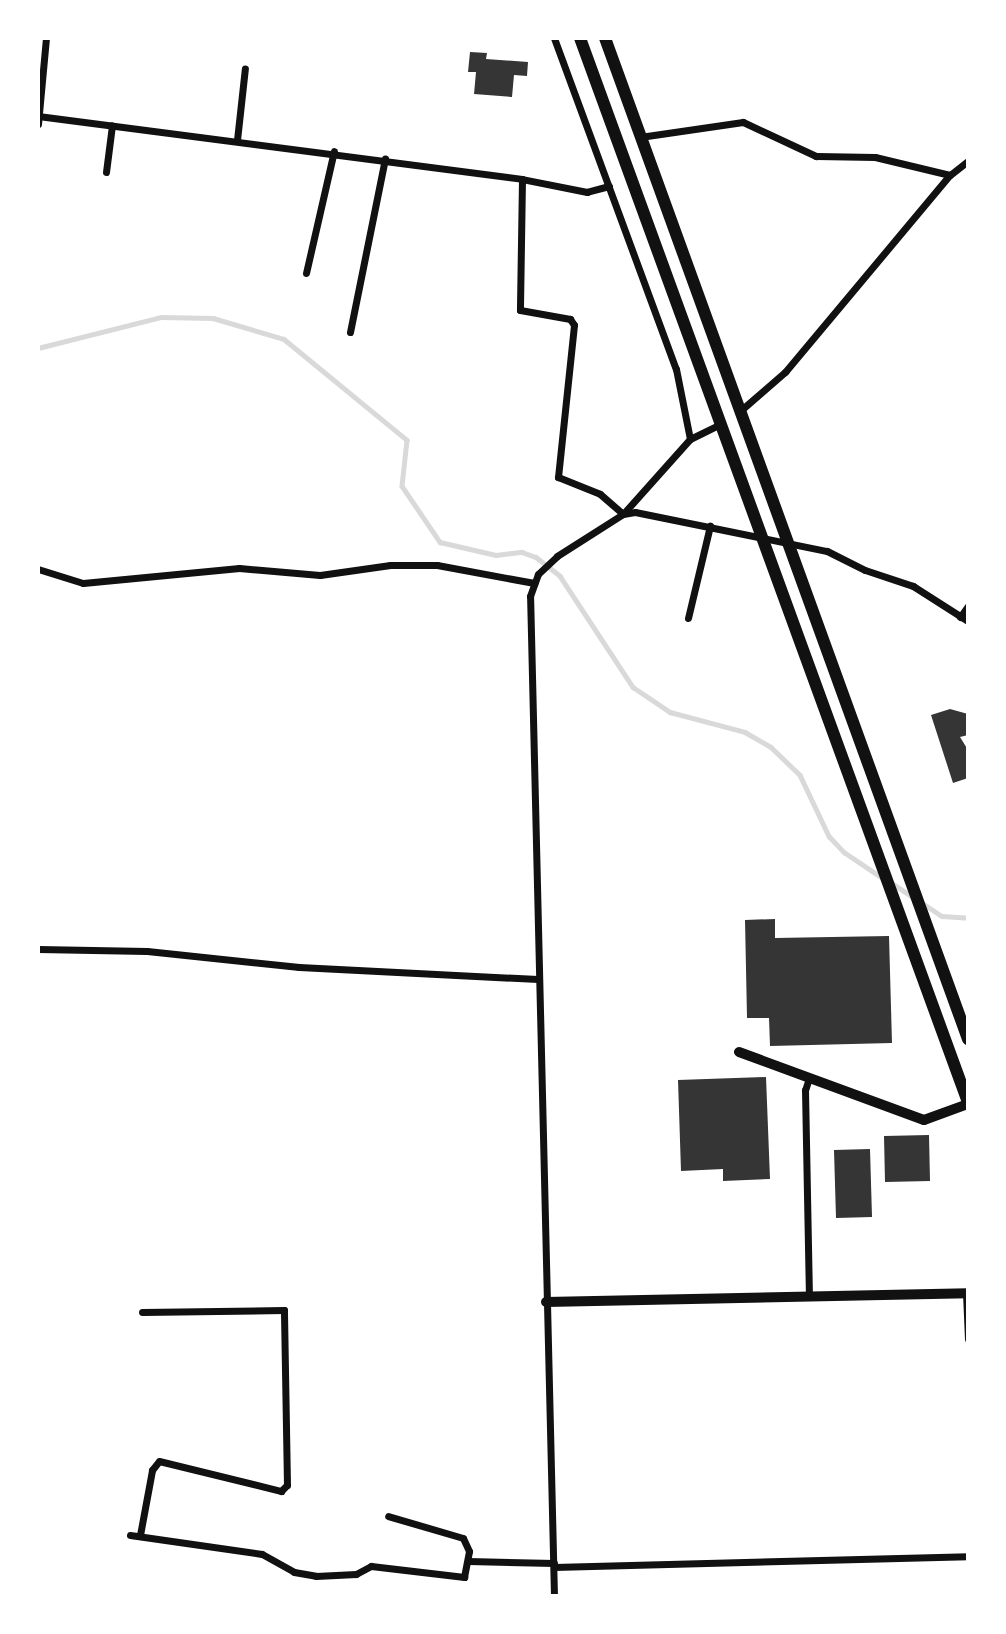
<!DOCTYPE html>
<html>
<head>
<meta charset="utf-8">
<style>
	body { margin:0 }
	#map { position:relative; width:1006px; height:1634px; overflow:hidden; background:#fff; font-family:"Fira Sans",sans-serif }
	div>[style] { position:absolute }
	.stream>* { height:4.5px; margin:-2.25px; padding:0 2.25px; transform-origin:2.25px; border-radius:2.25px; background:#d9d9d9 }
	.building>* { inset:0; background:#353535 }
	.minor>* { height:7px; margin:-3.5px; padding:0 3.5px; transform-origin:3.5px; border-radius:3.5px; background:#111 }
	.tertiary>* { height:10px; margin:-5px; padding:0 5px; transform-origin:5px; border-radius:5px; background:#111 }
	.primary>* { height:12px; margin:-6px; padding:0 6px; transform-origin:6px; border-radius:6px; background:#111 }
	span { translate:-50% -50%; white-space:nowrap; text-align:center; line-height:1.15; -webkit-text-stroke:5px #fff; paint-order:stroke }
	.frame { position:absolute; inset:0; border:40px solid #fff; pointer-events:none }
</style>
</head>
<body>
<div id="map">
	<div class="stream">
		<i style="left:38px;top:348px;width:127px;rotate:-14.1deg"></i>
		<i style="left:161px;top:317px;width:52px;rotate:1.1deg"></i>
		<i style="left:213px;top:318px;width:74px;rotate:16.5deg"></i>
		<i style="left:284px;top:339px;width:159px;rotate:39.4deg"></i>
		<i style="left:407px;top:440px;width:46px;rotate:96.2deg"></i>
		<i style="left:402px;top:486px;width:68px;rotate:55.8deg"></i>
		<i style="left:440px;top:542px;width:57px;rotate:13.1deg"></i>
		<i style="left:496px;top:555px;width:26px;rotate:-7deg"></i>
		<i style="left:522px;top:552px;width:15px;rotate:20deg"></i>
		<i style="left:536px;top:557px;width:31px;rotate:38deg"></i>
		<i style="left:560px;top:576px;width:133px;rotate:56.7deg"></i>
		<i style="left:633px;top:687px;width:45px;rotate:34deg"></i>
		<i style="left:670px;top:712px;width:78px;rotate:14.9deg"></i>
		<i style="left:745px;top:732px;width:30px;rotate:30deg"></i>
		<i style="left:771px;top:747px;width:40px;rotate:44deg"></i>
		<i style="left:800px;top:775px;width:68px;rotate:64.6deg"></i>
		<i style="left:829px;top:836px;width:22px;rotate:47deg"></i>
		<i style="left:844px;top:852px;width:45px;rotate:34deg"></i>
		<i style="left:892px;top:883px;width:27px;rotate:34deg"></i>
		<i style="left:921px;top:902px;width:25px;rotate:34deg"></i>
		<i style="left:942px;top:916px;width:26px;rotate:4deg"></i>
	</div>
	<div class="building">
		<i style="clip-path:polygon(470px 52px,487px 53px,486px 59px,528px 62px,527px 76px,514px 75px,512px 97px,474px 94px,476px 72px,468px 72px)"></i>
		<i style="clip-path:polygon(950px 709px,968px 714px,968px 735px,960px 737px,968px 750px,968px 778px,953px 783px,931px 715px)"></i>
		<i style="clip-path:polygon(775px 919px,775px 938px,889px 936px,892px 1043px,770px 1046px,769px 1018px,747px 1018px,745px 920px)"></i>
		<i style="clip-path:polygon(766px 1077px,770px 1179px,723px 1181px,723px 1169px,681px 1171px,678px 1080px)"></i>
		<i style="clip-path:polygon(929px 1135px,930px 1181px,885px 1182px,884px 1136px)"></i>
		<i style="clip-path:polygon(870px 1149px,872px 1217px,836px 1218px,834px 1150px)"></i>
	</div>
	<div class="minor">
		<i style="left:554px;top:38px;width:353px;rotate:69.8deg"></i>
		<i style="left:676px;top:369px;width:71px;rotate:78.7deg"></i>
		<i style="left:38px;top:116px;width:488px;rotate:7.4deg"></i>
		<i style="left:38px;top:124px;width:86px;rotate:-84.7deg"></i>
		<i style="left:640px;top:137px;width:104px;rotate:-8.3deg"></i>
		<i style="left:743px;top:122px;width:81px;rotate:25deg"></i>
		<i style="left:816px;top:156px;width:59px;rotate:1deg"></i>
		<i style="left:875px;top:157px;width:77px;rotate:13.5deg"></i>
		<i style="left:237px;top:140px;width:72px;rotate:-83.7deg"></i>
		<i style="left:106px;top:172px;width:47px;rotate:-82.7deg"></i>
		<i style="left:609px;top:186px;width:23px;rotate:165deg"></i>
		<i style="left:587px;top:192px;width:66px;rotate:-168.7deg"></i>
		<i style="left:522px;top:179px;width:131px;rotate:90.9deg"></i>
		<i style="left:520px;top:310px;width:51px;rotate:10.2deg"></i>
		<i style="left:570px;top:319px;width:7px;rotate:56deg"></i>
		<i style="left:574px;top:325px;width:153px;rotate:96deg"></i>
		<i style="left:558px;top:477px;width:45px;rotate:22deg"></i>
		<i style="left:600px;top:494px;width:30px;rotate:41deg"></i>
		<i style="left:623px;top:514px;width:12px;rotate:-9deg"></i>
		<i style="left:635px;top:512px;width:196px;rotate:11.5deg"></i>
		<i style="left:827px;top:551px;width:42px;rotate:26.6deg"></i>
		<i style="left:865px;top:570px;width:51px;rotate:18.4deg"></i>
		<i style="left:913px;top:586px;width:65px;rotate:32.5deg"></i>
		<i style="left:306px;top:273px;width:125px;rotate:-77.1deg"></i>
		<i style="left:350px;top:332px;width:177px;rotate:-78.6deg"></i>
		<i style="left:740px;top:411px;width:60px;rotate:-40.9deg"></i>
		<i style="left:785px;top:372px;width:257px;rotate:-50.1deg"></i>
		<i style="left:950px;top:175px;width:23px;rotate:-38deg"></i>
		<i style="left:38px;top:569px;width:47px;rotate:17.3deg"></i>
		<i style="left:83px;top:583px;width:157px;rotate:-5.5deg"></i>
		<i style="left:239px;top:568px;width:81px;rotate:4.9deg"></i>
		<i style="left:320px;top:575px;width:71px;rotate:-8.1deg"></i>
		<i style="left:390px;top:565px;width:47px"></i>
		<i style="left:437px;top:565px;width:99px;rotate:10.5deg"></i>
		<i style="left:960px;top:617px;width:14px;rotate:-54deg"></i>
		<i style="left:688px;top:618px;width:95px;rotate:-76.6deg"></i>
		<i style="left:38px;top:949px;width:109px;rotate:1.1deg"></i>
		<i style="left:147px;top:951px;width:153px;rotate:6deg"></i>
		<i style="left:299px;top:967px;width:239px;rotate:2.9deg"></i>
		<i style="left:809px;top:1078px;width:13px;rotate:108deg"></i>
		<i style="left:805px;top:1090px;width:206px;rotate:88.9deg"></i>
		<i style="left:966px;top:1293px;width:46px;rotate:87.5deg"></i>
		<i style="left:130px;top:1535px;width:133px;rotate:8.2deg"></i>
		<i style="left:262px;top:1554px;width:37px;rotate:29deg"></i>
		<i style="left:294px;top:1572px;width:22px;rotate:10deg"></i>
		<i style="left:316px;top:1576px;width:40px;rotate:-2.9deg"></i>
		<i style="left:356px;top:1574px;width:17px;rotate:-28deg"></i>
		<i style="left:371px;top:1566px;width:94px;rotate:6.7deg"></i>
		<i style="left:464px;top:1577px;width:26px;rotate:-79deg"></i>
		<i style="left:469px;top:1551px;width:14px;rotate:-115deg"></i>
		<i style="left:463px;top:1538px;width:78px;rotate:-163.7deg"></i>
		<i style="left:140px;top:1535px;width:66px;rotate:-79.5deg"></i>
		<i style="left:152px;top:1470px;width:11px;rotate:-52deg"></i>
		<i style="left:159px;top:1461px;width:126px;rotate:13.8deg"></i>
		<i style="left:281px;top:1491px;width:8px;rotate:-45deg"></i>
		<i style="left:287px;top:1485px;width:175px;rotate:-91deg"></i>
		<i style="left:284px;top:1310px;width:142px;rotate:179.2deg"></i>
		<i style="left:468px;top:1561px;width:86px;rotate:1.3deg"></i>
		<i style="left:554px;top:1567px;width:414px;rotate:-1.5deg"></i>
		<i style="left:554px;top:1596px;width:1000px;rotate:-91.37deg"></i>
		<i style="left:530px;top:596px;width:23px;rotate:-70deg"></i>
		<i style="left:538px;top:574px;width:26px;rotate:-43deg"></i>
		<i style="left:557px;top:556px;width:78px;rotate:-32.5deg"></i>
		<i style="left:623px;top:514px;width:101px;rotate:-48.2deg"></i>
		<i style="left:690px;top:439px;width:32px;rotate:-26deg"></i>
	</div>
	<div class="tertiary">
		<i style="left:739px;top:1052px;width:197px;rotate:20.2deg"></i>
		<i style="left:924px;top:1120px;width:47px;rotate:-20deg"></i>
		<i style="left:546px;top:1302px;width:422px;rotate:-1.2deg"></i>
	</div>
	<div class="primary">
		<i style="left:580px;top:38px;width:1133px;rotate:69.97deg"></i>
		<i style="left:605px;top:38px;width:1065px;rotate:70.07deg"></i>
	</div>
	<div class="frame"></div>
</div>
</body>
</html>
